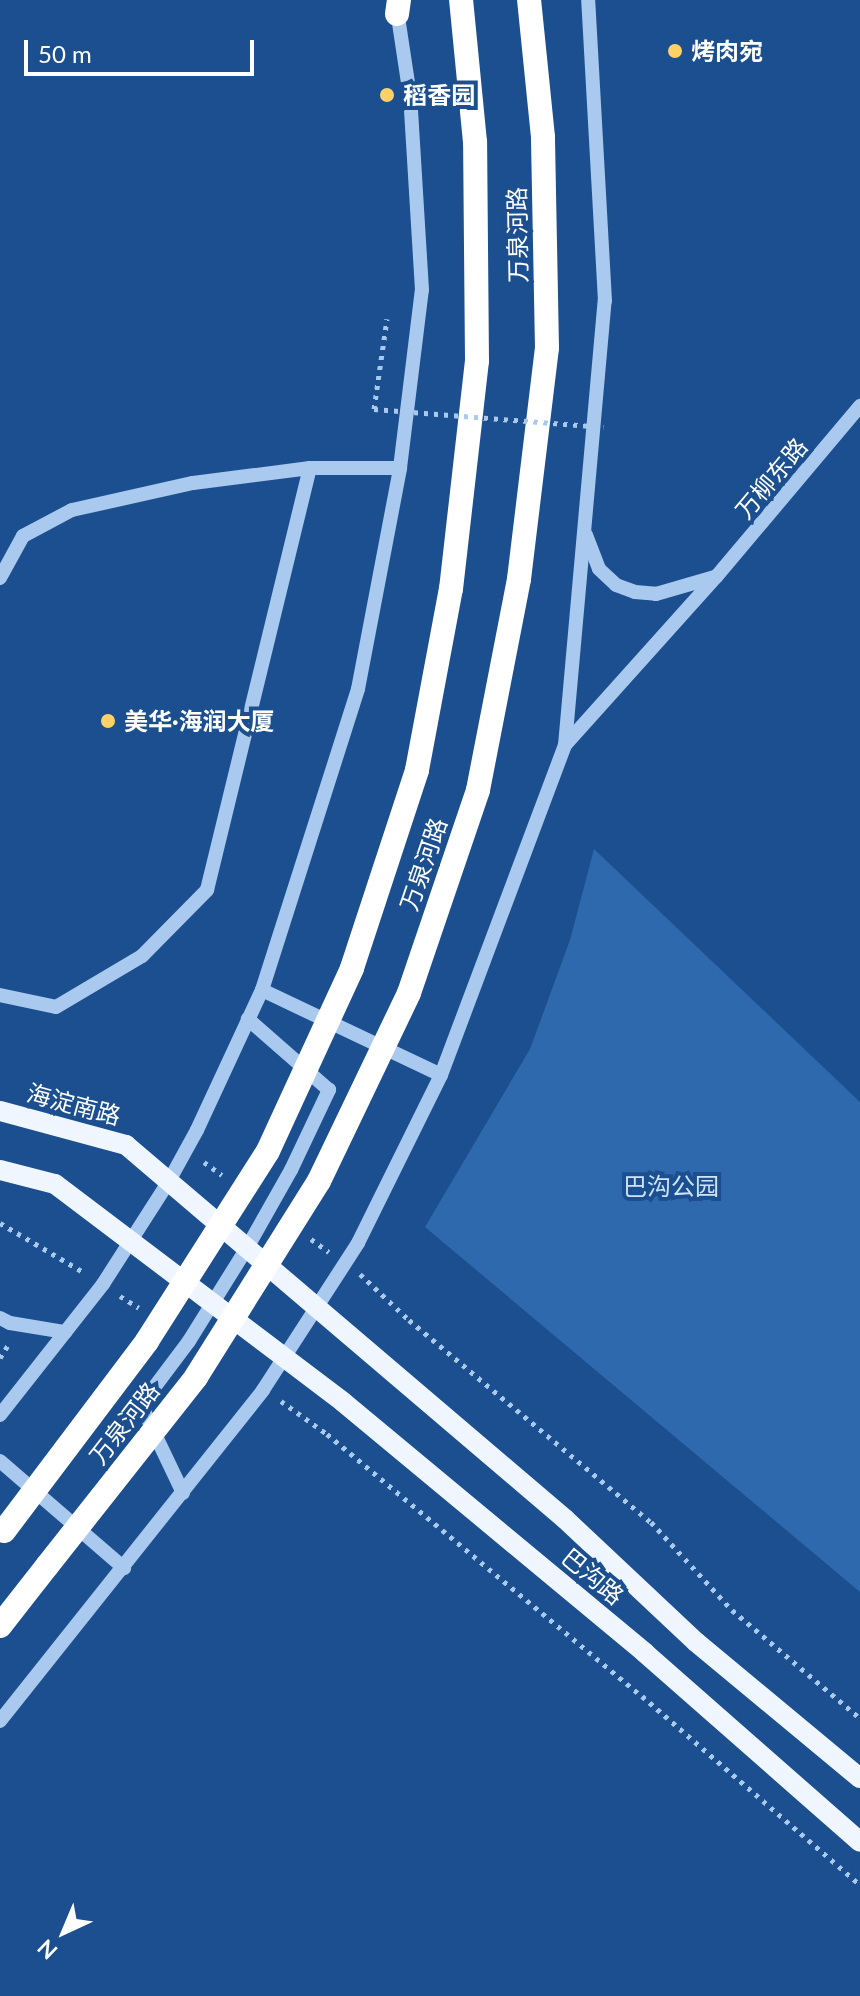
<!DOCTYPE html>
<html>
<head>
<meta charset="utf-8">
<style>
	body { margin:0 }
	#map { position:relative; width:860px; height:1996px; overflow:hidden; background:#1b4f8f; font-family:Lato,"Noto Sans SC",sans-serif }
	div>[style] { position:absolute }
	.green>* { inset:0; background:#2e69ad }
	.path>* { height:5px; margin-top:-2.5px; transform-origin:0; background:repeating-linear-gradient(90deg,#a9c9ee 0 4px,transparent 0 10px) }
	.minor>* { height:14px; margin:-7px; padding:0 7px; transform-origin:7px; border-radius:7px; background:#a9c9ee }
	.major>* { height:20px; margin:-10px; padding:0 10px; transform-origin:10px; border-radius:10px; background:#f0f6ff }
	.highway>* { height:24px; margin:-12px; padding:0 12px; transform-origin:12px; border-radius:12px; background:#fff }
	.path-bridge>* { height:5px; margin-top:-2.5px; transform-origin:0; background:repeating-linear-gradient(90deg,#a9c9ee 0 4px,transparent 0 10px) }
	.highway-bridge>* { height:24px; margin:-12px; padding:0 12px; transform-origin:12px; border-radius:12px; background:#fff }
	.dots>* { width:22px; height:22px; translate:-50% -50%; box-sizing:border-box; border:4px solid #1b4f8f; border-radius:50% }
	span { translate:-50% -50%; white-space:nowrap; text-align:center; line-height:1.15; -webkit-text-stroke:8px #1b4f8f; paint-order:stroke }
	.poi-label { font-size:24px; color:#fff; font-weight:700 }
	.left { translate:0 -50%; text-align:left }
	.street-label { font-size:24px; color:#fff }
	.park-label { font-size:24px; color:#cfe3fa }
	.north { position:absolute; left:24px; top:1892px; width:80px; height:80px; -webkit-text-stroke:6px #1b4f8f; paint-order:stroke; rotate:224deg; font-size:22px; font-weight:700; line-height:32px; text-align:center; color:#fff }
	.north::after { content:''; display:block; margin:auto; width:28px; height:36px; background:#fff; clip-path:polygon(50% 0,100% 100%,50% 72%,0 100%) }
	.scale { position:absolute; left:24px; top:40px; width:230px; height:36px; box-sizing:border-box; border:4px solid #fff; border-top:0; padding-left:10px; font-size:24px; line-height:28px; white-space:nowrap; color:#fff; -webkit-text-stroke:6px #1b4f8f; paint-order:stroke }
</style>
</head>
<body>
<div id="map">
	<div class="green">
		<i style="clip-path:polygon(594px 849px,860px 1102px,860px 1592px,425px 1227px,530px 1049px,570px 940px)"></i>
	</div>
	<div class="path">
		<i style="left:374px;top:409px;width:91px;rotate:-81.8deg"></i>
		<i style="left:204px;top:1162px;width:22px;rotate:36deg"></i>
		<i style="left:0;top:1223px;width:99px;rotate:30.5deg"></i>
		<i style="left:311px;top:1239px;width:22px;rotate:36deg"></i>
		<i style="left:360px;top:1274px;width:67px;rotate:43.2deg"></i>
		<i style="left:409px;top:1320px;width:315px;rotate:39.9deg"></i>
		<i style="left:651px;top:1522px;width:120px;rotate:47.4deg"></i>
		<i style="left:732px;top:1610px;width:167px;rotate:40.2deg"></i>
		<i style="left:120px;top:1296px;width:22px;rotate:32deg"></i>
		<i style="left:0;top:1358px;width:15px;rotate:-58deg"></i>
		<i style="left:281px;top:1401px;width:57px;rotate:35.7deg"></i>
		<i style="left:327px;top:1434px;width:410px;rotate:39.8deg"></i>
		<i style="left:642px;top:1696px;width:289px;rotate:40.9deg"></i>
	</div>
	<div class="minor">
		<i style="left:586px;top:535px;width:36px;rotate:69deg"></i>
		<i style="left:599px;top:569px;width:23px;rotate:43deg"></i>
		<i style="left:616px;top:585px;width:20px;rotate:20deg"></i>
		<i style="left:635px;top:592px;width:21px;rotate:5deg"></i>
		<i style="left:656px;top:594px;width:61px;rotate:-16.1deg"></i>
		<i style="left:0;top:578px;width:48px;rotate:-61.3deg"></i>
		<i style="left:23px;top:536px;width:55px;rotate:-28deg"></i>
		<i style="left:72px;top:510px;width:124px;rotate:-12.6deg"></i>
		<i style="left:193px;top:483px;width:118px;rotate:-7.3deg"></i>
		<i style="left:310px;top:468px;width:90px"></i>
		<i style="left:565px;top:745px;width:226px;rotate:-48.1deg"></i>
		<i style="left:716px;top:577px;width:224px;rotate:-49.9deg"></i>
		<i style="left:262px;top:990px;width:198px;rotate:25.4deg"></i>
		<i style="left:0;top:995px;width:57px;rotate:12.1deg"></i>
		<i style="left:56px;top:1007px;width:100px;rotate:-30.7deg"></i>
		<i style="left:142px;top:956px;width:93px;rotate:-45.4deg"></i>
		<i style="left:207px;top:890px;width:434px;rotate:-76.3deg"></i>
		<i style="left:0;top:1318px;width:11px;rotate:27deg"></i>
		<i style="left:10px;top:1323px;width:56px;rotate:9.3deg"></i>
		<i style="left:0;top:1415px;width:167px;rotate:-51.8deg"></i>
		<i style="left:103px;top:1284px;width:122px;rotate:-57.3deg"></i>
		<i style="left:169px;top:1181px;width:58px;rotate:-61.2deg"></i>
		<i style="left:197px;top:1130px;width:154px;rotate:-65.1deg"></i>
		<i style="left:262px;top:990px;width:316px;rotate:-72.3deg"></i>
		<i style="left:358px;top:689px;width:225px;rotate:-79.2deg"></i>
		<i style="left:400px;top:468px;width:179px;rotate:-83deg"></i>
		<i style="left:422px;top:290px;width:194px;rotate:-93.5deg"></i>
		<i style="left:410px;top:96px;width:87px;rotate:-98.6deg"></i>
		<i style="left:0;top:1461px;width:164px;rotate:40.8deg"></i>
		<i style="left:183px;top:1493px;width:98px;rotate:-115.5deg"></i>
		<i style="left:141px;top:1405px;width:80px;rotate:-53.1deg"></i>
		<i style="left:189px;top:1341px;width:110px;rotate:-58.1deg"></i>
		<i style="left:247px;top:1248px;width:90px;rotate:-60.6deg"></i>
		<i style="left:291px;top:1170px;width:89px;rotate:-64.6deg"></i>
		<i style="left:329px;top:1090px;width:108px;rotate:-138.8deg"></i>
		<i style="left:0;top:1721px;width:423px;rotate:-51.5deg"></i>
		<i style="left:263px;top:1390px;width:175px;rotate:-57.1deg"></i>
		<i style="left:358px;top:1243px;width:187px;rotate:-63.7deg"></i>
		<i style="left:441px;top:1075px;width:353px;rotate:-69.4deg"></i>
		<i style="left:565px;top:745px;width:446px;rotate:-84.9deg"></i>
		<i style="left:605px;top:301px;width:301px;rotate:-93.2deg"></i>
	</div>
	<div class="major">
		<i style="left:0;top:1111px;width:131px;rotate:15.1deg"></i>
		<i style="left:126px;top:1145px;width:577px;rotate:40.43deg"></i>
		<i style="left:565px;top:1519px;width:180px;rotate:43.2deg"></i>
		<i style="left:696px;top:1642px;width:213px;rotate:39.7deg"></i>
		<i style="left:0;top:1170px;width:57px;rotate:14.3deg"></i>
		<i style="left:55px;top:1184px;width:361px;rotate:37.1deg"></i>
		<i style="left:343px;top:1402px;width:393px;rotate:39.7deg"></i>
		<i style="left:645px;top:1653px;width:286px;rotate:41.3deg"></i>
	</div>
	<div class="highway">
		<i style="left:397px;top:14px;width:14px;rotate:-82deg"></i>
		<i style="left:352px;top:968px;width:208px;rotate:-71.8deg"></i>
		<i style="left:417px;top:770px;width:184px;rotate:-79.4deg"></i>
		<i style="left:451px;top:589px;width:229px;rotate:-83.5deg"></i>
		<i style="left:477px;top:361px;width:219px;rotate:-90.5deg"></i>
		<i style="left:475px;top:142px;width:143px;rotate:-95.6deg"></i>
		<i style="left:409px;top:993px;width:214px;rotate:-71.2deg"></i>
		<i style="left:478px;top:790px;width:215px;rotate:-79deg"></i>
		<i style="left:519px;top:579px;width:233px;rotate:-83.1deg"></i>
		<i style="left:547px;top:348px;width:211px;rotate:-91.1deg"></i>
		<i style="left:543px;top:137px;width:138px;rotate:-95.8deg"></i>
		<i style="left:0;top:1626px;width:76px;rotate:-51.9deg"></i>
	</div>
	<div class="path-bridge">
		<i style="left:374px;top:409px;width:230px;rotate:4.5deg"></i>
	</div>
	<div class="highway-bridge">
		<i style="left:4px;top:1531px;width:238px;rotate:-53deg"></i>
		<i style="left:147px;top:1341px;width:225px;rotate:-57.5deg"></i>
		<i style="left:268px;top:1151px;width:201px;rotate:-65.3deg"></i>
		<i style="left:47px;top:1566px;width:241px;rotate:-51.7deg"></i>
		<i style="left:196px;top:1377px;width:231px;rotate:-57.9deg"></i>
		<i style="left:319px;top:1181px;width:208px;rotate:-64.4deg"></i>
	</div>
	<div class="dots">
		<i style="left:675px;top:51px;background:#ffd166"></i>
		<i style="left:387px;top:95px;background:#ffd166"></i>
		<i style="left:108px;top:721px;background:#ffd166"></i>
	</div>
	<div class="poi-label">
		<span class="left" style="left:691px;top:51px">烤肉宛</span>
		<span class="left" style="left:403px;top:95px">稻香园</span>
		<span class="left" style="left:124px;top:721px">美华·海润大厦</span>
	</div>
	<div class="street-label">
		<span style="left:517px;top:235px;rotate:-91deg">万泉河路</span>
		<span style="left:771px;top:478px;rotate:-50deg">万柳东路</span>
		<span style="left:423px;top:864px;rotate:-71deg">万泉河路</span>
		<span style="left:74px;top:1104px;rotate:15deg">海淀南路</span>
		<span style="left:124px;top:1423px;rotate:-52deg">万泉河路</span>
		<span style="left:593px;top:1576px;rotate:40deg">巴沟路</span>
	</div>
	<div class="park-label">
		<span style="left:671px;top:1186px">巴沟公园</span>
	</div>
	<div class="north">N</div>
	<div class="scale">50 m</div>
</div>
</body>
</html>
